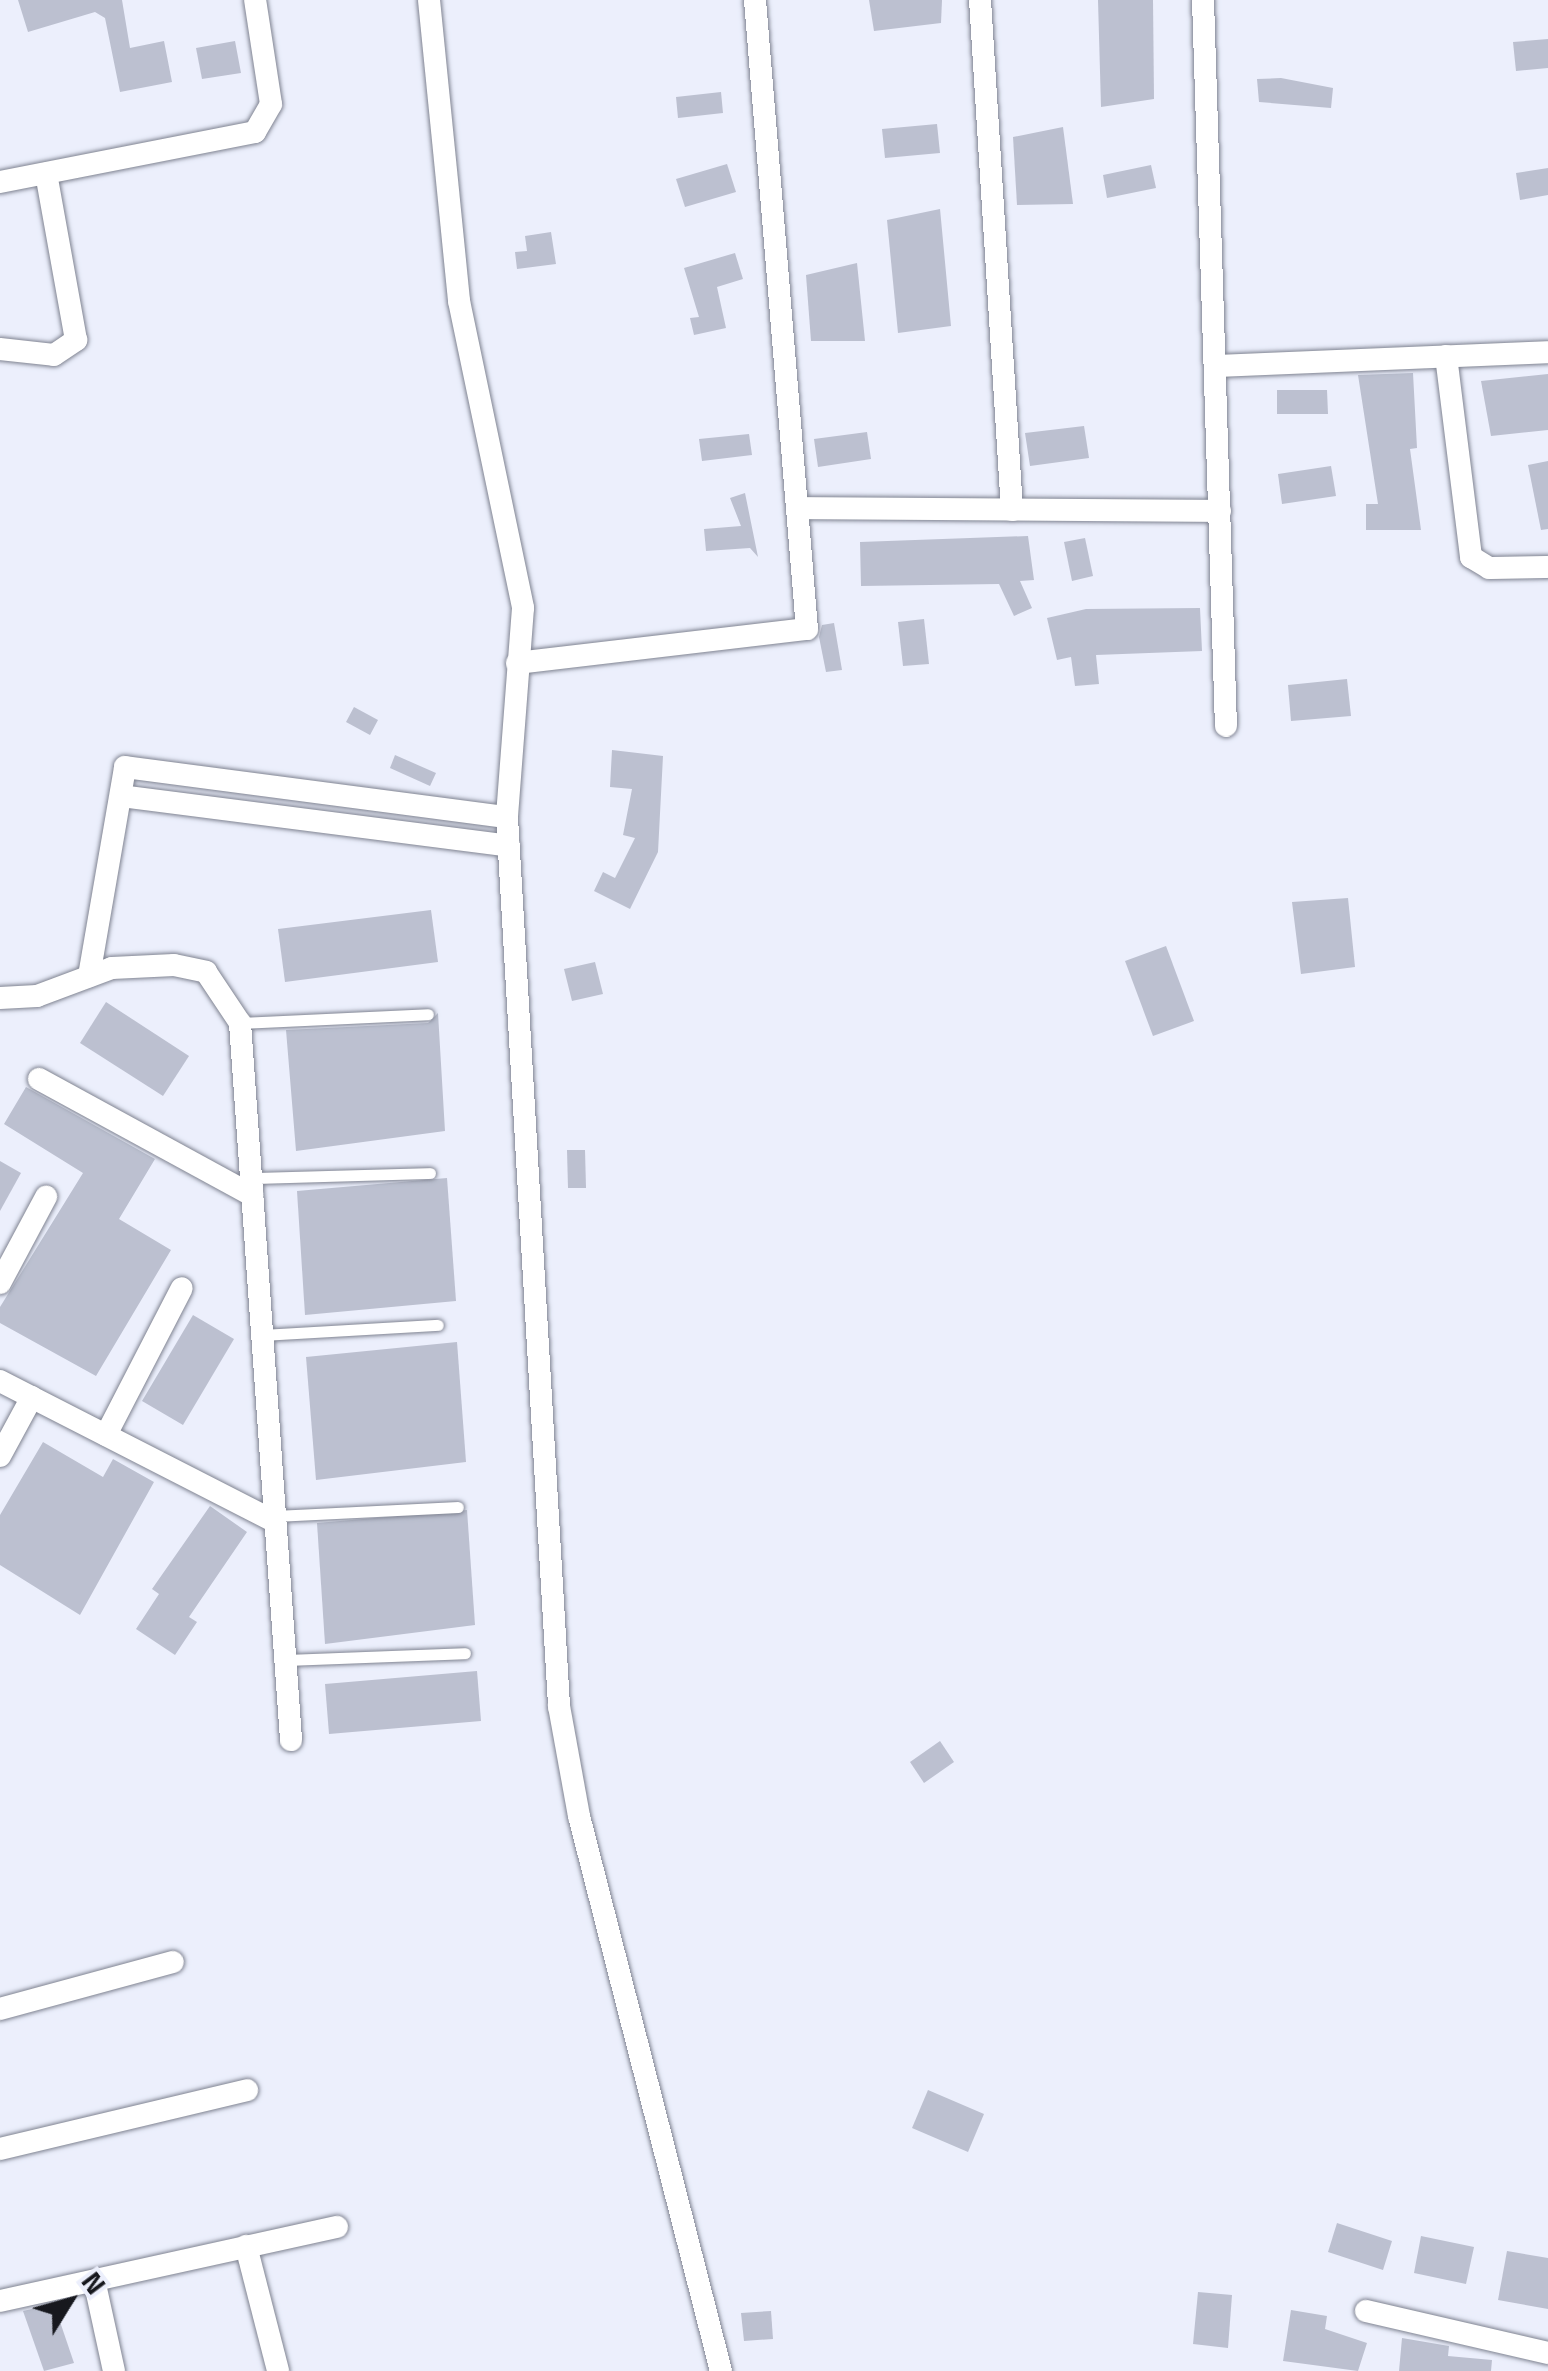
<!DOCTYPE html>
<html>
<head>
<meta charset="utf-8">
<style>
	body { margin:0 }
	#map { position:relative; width:1548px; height:2371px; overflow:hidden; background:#eceffc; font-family:"Titillium Web",sans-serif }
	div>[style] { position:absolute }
	.building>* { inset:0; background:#bcc0d0 }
	.roads { filter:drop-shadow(0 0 2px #7f8391) drop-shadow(0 0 2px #7f8391) }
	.service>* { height:11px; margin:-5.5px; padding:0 5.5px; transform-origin:5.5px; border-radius:5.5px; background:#fff }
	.minor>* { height:22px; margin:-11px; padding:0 11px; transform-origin:11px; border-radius:11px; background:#fff }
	span { translate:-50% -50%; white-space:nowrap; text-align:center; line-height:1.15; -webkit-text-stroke:9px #eceffc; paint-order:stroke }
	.north { position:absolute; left:20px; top:2251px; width:100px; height:100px; -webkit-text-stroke:8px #eceffc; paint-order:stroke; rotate:53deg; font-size:28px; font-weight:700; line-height:40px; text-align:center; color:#17181e }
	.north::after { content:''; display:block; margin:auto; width:35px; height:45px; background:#17181e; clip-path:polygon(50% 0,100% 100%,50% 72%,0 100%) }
</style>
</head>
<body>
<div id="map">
	<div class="building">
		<i style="clip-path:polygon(18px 0,122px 0,130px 48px,164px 41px,172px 82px,120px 92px,105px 18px,95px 12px,28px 32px)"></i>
		<i style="clip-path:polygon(869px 0,942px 0,941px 23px,874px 31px)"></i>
		<i style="clip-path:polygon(1098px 0,1153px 0,1154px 99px,1101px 107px)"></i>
		<i style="clip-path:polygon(1548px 39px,1548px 68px,1516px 71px,1513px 42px)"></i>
		<i style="clip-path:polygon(235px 41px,241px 73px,202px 79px,196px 48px)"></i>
		<i style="clip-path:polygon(1281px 78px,1333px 88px,1331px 108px,1259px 102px,1257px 79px)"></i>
		<i style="clip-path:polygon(721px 92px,723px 113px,678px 118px,676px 97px)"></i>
		<i style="clip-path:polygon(937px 124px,940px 153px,885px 158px,882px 129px)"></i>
		<i style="clip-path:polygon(1063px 127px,1073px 204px,1017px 205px,1013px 137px)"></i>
		<i style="clip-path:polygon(727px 164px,736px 192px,685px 207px,676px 179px)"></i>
		<i style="clip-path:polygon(1151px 165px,1156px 188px,1107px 198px,1103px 175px)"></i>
		<i style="clip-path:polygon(1548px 168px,1548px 195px,1520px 200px,1516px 173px)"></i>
		<i style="clip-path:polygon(940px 209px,951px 326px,898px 333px,887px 220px)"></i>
		<i style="clip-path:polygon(551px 232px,556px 264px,517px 269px,515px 252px,527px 251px,525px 236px)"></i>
		<i style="clip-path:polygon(735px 253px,743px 279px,717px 287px,726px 328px,694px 335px,690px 318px,699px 317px,684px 268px)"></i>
		<i style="clip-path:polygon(857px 263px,865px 341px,811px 341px,806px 275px)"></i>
		<i style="clip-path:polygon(1413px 373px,1417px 448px,1410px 449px,1421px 530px,1366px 530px,1366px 504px,1378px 504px,1358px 375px)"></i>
		<i style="clip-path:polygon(1548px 374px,1548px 430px,1491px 436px,1481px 381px)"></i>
		<i style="clip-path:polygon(1277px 390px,1327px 390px,1328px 414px,1277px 414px)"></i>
		<i style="clip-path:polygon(1084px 426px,1089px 458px,1030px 466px,1025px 433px)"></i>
		<i style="clip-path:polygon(867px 432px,871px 459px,818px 467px,814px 439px)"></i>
		<i style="clip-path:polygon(749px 434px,752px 455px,702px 461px,699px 439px)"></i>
		<i style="clip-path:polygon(1548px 461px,1548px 529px,1541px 530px,1528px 465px)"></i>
		<i style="clip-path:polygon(1331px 466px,1336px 496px,1282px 504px,1278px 474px)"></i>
		<i style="clip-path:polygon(745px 493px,758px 557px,750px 548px,706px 551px,704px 529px,741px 526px,730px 498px)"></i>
		<i style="clip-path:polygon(1028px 536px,1034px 580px,1020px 581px,1032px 608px,1014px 616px,999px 584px,861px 586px,860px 542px)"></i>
		<i style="clip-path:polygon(1085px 538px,1093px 576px,1072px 581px,1064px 542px)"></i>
		<i style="clip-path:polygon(1200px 608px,1202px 651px,1096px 655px,1099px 684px,1075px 686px,1071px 657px,1057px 660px,1047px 618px,1086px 609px)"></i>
		<i style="clip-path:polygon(924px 619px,929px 664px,903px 666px,898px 622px)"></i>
		<i style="clip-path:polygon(834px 623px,842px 670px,826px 672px,819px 637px,822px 625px)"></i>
		<i style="clip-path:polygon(1347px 679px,1351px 716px,1291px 721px,1288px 685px)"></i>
		<i style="clip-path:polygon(354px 707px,378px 720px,370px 735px,346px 722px)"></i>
		<i style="clip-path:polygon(612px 750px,663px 756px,658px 852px,630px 909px,594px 891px,603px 872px,615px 878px,635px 838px,623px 835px,632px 789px,610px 787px)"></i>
		<i style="clip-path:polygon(395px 755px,436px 773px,430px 786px,390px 768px)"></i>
		<i style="clip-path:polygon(1348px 898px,1355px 967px,1301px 974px,1292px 902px)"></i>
		<i style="clip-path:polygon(431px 910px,438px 962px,285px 982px,278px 929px)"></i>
		<i style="clip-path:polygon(1166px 946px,1194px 1021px,1153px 1036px,1125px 961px)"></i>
		<i style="clip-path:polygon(595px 962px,603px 994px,572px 1001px,564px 969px)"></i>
		<i style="clip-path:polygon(106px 1002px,189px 1056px,163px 1096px,80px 1043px)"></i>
		<i style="clip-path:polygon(438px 1013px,445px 1131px,296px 1151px,286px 1030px,428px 1023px)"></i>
		<i style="clip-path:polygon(26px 1087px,155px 1159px,119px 1219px,171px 1250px,96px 1376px,0 1323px,0 1307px,83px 1173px,4px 1124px)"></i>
		<i style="clip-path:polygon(567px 1150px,585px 1150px,586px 1188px,568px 1188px)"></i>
		<i style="clip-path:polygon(0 1161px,21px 1173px,0 1211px)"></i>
		<i style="clip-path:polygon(447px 1178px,456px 1301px,305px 1315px,297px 1191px)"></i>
		<i style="clip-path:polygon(193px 1315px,234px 1339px,183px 1425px,142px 1401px)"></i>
		<i style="clip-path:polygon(457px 1342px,466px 1462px,316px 1480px,306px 1357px)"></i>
		<i style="clip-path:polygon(43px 1442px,103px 1477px,113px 1459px,154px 1482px,80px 1615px,0 1565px,0 1515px)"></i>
		<i style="clip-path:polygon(210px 1506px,247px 1532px,189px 1617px,197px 1622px,175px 1655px,136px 1629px,159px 1594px,152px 1589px)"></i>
		<i style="clip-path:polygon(467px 1510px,475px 1625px,325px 1644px,317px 1523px)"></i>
		<i style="clip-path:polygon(477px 1671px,481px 1721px,329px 1734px,325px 1684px)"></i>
		<i style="clip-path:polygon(940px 1741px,954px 1762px,924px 1783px,910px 1762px)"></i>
		<i style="clip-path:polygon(928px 2090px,984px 2114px,968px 2152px,912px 2128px)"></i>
		<i style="clip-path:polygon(1337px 2223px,1392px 2241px,1383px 2270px,1328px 2252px)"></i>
		<i style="clip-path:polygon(1421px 2236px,1474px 2247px,1466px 2284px,1414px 2273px)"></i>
		<i style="clip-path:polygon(1507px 2251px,1548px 2258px,1548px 2309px,1498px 2300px)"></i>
		<i style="clip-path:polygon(1198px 2292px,1232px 2295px,1228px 2348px,1193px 2344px)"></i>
		<i style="clip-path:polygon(54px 2304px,74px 2363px,44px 2371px,23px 2311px)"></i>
		<i style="clip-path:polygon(1291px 2310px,1327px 2316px,1325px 2329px,1367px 2343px,1358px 2371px,1283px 2361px)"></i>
		<i style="clip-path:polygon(771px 2311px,773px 2339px,744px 2341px,741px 2313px)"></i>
		<i style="clip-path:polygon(1402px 2338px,1449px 2346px,1448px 2356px,1492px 2360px,1491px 2371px,1399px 2371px)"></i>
	</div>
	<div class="roads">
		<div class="service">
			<i style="left:240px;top:1023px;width:188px;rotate:-2.7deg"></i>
			<i style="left:252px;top:1178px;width:178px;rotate:-1.6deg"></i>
			<i style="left:263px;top:1335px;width:175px;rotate:-3.3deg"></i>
			<i style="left:275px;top:1516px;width:183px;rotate:-2.8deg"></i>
			<i style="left:285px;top:1660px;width:180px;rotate:-2.2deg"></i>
		</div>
		<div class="minor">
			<i style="left:429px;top:0;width:302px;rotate:84.3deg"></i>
			<i style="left:459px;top:301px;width:314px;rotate:78.2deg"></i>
			<i style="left:523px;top:608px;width:210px;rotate:94.4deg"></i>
			<i style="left:507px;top:817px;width:891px;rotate:86.65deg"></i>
			<i style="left:559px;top:1706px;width:112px;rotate:79.7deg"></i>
			<i style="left:579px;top:1816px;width:573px;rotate:75.65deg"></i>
			<i style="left:980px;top:0;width:511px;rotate:86.41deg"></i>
			<i style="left:1203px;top:0;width:726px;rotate:88.19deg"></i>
			<i style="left:0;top:182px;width:260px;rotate:-11.1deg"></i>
			<i style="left:255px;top:132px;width:32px;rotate:-60deg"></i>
			<i style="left:271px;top:104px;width:105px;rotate:-98.7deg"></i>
			<i style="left:0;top:349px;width:54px;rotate:6.3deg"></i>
			<i style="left:54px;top:355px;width:27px;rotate:-34deg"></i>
			<i style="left:76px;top:340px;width:169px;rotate:-100.2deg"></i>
			<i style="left:1446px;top:356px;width:203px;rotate:82.9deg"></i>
			<i style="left:1471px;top:557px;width:21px;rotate:31deg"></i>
			<i style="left:1489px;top:568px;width:59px;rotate:-1deg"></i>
			<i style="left:1216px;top:366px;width:332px;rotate:-2.4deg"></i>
			<i style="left:797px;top:508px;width:423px;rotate:0.4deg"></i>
			<i style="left:517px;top:663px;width:292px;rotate:-6.7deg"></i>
			<i style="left:807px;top:629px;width:631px;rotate:-94.73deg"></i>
			<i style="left:121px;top:796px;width:391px;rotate:7.3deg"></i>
			<i style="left:89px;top:976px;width:212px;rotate:-80.2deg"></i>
			<i style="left:125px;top:767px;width:385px;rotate:7.5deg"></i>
			<i style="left:0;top:998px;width:37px;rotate:-3deg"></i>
			<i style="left:37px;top:996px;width:80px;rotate:-20.5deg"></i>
			<i style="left:112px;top:968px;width:62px;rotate:-2.8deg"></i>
			<i style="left:174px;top:965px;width:33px;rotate:12deg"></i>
			<i style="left:206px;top:972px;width:61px;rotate:56.3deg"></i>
			<i style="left:240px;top:1023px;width:719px;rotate:85.93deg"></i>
			<i style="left:39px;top:1079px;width:243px;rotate:28.6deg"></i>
			<i style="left:0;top:1283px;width:98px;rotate:-61.9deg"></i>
			<i style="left:0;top:1381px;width:309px;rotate:27.1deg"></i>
			<i style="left:106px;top:1435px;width:165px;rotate:-62.7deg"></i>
			<i style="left:0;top:1456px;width:67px;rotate:-61.5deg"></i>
			<i style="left:0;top:2009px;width:179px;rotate:-15.2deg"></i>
			<i style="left:0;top:2149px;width:254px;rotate:-13.4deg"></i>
			<i style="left:246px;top:2246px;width:129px;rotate:75.6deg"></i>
			<i style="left:95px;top:2284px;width:89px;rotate:77.7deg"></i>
			<i style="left:0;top:2301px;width:345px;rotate:-12.4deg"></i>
			<i style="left:1366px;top:2311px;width:187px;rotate:13deg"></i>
		</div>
	</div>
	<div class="north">N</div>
</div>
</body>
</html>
